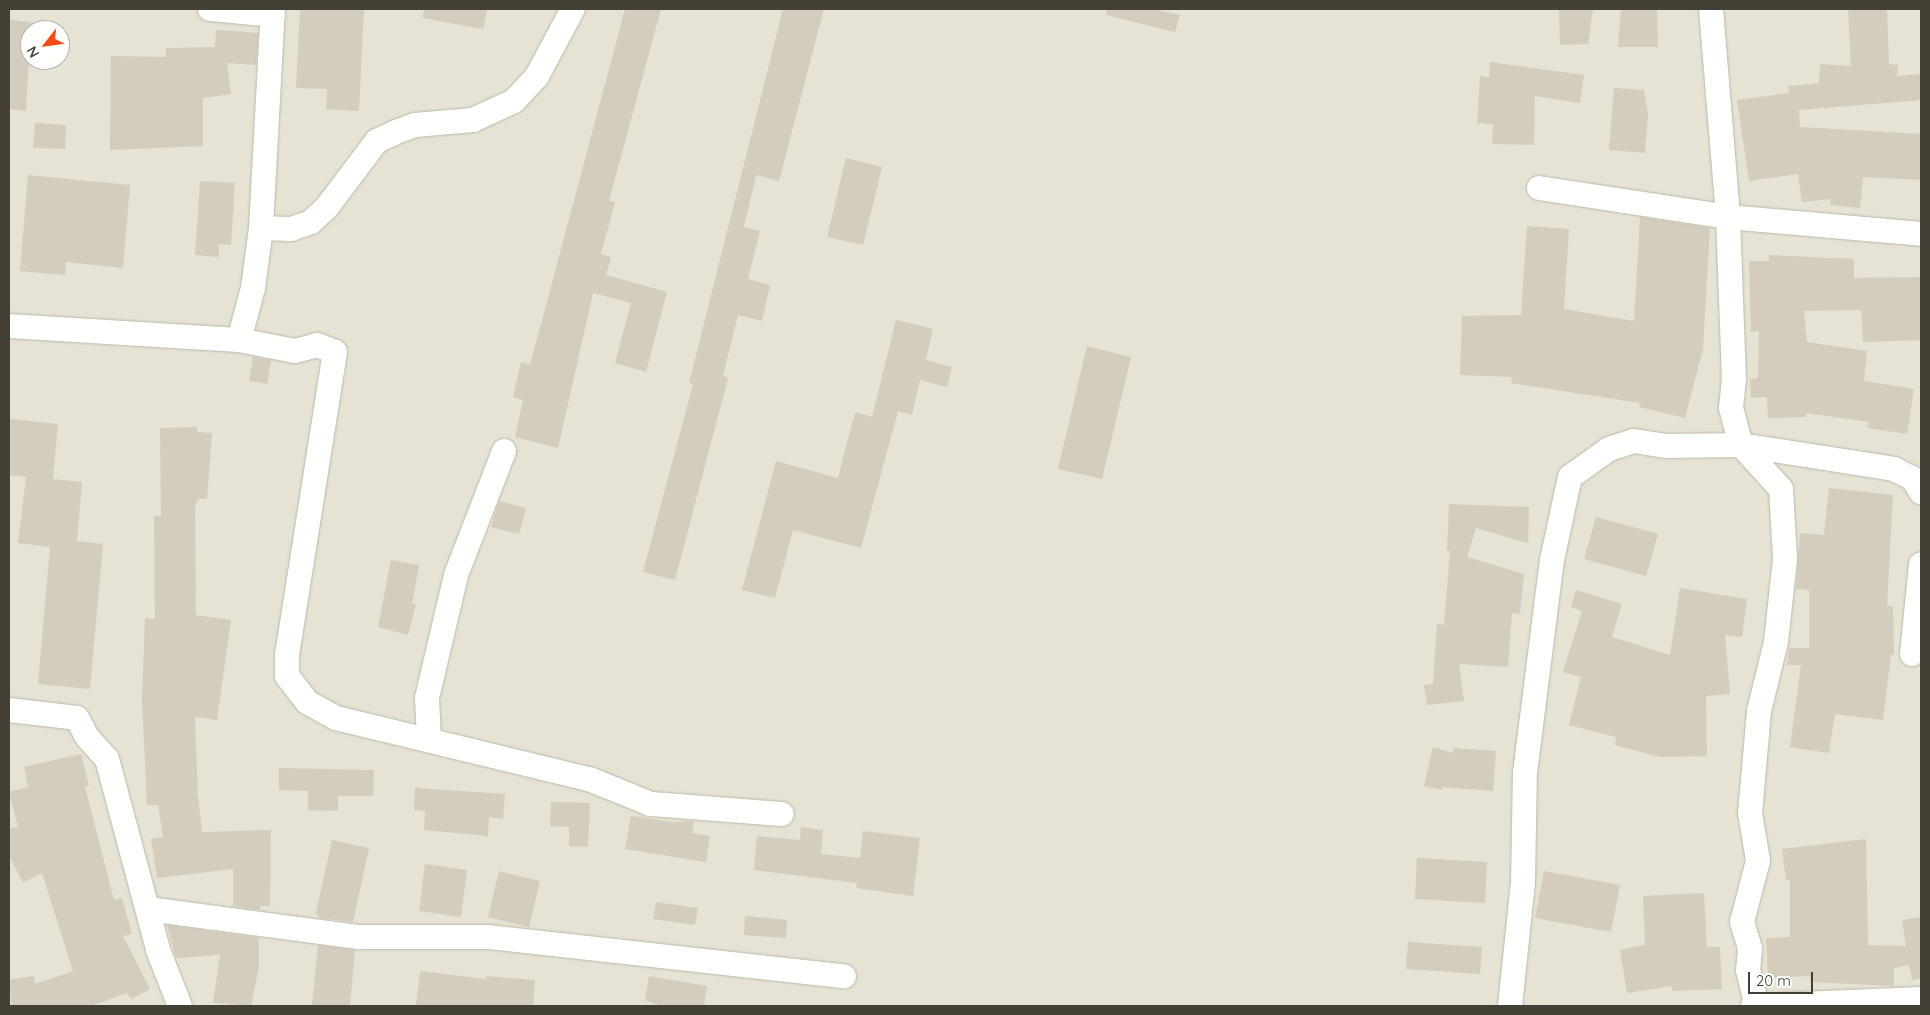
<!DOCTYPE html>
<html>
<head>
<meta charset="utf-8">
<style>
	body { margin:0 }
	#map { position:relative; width:1930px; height:1015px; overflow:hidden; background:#f3f0e6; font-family:Quicksand,sans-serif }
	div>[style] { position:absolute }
	.residential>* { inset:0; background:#e6e2d4 }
	.building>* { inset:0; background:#d4ccbc }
	.roads { filter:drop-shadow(0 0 1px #beb8a9) drop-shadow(0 0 1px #beb8a9) }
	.minor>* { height:24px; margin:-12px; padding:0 12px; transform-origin:12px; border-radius:12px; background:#fff }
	span { translate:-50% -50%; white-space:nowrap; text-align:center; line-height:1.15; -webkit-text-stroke:5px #fff; paint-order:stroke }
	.frame { position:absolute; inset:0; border:10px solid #454036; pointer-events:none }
	.north { position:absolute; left:20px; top:20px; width:50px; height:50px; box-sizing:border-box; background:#fff; border:1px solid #b5b3af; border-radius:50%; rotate:240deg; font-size:14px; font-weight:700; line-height:20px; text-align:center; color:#454036 }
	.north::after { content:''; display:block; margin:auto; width:18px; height:22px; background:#f44d1b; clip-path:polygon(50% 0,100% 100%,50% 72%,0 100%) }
	.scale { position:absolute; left:1748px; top:972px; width:65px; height:22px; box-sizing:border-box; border:2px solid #454036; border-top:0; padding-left:6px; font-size:15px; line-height:18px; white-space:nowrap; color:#454036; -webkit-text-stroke:4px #fff; paint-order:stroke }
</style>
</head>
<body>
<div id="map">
	<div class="residential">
		<i style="clip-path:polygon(evenodd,9px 9px,1921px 9px,1921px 1006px,9px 1006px,9px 9px,30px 30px,60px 30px,60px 60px,30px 60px,30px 30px)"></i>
	</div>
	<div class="building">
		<i style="clip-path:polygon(300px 9px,364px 9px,359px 111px,326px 109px,327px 89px,296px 88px)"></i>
		<i style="clip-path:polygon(424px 9px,487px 9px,483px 29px,423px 18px)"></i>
		<i style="clip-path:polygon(625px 9px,661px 9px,609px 201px,615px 202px,601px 254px,611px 257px,606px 275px,667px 292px,646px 372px,615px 363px,631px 303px,593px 293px,558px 448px,515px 437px,523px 400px,513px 397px,521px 362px,530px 365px)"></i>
		<i style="clip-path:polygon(783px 9px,824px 9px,779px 181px,756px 175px,744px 227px,760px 231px,748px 279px,770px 285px,762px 321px,738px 315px,723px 376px,728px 378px,675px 580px,643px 572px,693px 384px,689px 383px)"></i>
		<i style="clip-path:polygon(1107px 9px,1153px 9px,1180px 15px,1175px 32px,1106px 15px)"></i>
		<i style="clip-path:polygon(1559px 9px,1593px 9px,1588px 44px,1560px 45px)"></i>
		<i style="clip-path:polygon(1621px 9px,1657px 9px,1658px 47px,1618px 47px)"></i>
		<i style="clip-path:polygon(1848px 9px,1887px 9px,1889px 64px,1898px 65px,1897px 76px,1921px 74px,1921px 100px,1799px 110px,1800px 127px,1921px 134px,1921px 180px,1863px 177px,1860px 208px,1830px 205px,1831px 199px,1802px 202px,1798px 174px,1749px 181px,1737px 100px,1789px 93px,1788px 86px,1819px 83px,1820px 64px,1851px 66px)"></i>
		<i style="clip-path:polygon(9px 20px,31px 22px,26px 111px,9px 109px)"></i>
		<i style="clip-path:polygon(216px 30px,258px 33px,256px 65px,227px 63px,231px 94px,203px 98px,203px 146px,110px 150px,111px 56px,166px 57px,166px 48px,215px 47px)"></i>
		<i style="clip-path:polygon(1490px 62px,1584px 75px,1580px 103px,1535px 96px,1534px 145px,1492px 144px,1493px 124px,1477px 123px,1480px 76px,1489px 77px)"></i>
		<i style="clip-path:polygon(1614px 88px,1644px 90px,1648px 115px,1645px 153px,1609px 150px)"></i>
		<i style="clip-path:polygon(35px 123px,66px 125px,65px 149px,33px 148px)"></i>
		<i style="clip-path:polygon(846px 158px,882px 167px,863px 245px,827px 237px)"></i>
		<i style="clip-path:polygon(28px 175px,130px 185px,123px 268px,66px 262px,65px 275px,20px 271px)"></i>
		<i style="clip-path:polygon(200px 181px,235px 183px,231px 245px,219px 244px,219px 257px,195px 255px)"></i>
		<i style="clip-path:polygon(1640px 217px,1710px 228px,1703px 349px,1685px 418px,1639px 407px,1640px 403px,1511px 383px,1512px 377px,1460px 375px,1462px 316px,1521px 315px,1527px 226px,1569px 229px,1564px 309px,1634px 321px)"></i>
		<i style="clip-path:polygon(1769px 255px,1854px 259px,1854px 278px,1921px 277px,1921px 340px,1863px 342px,1861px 310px,1804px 311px,1807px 342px,1867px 351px,1864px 381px,1914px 389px,1907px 434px,1868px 428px,1869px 422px,1806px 413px,1806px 417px,1768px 418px,1767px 397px,1751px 398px,1750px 379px,1758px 378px,1759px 331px,1751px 332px,1749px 261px,1769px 261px)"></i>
		<i style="clip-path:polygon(896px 320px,933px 329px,926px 360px,952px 367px,947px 387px,920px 380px,912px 415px,898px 411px,861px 548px,793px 530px,775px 598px,742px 590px,776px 461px,838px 478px,855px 412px,872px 417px)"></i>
		<i style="clip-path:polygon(1087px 346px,1131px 357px,1102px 479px,1058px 469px)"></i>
		<i style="clip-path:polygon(253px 357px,271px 360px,267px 384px,249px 381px)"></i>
		<i style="clip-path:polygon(9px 419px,58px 424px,53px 479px,82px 482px,77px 541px,103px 544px,90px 689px,38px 684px,50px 547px,18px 543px,26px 477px,9px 475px)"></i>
		<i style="clip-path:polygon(197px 427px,197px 432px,212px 433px,207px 499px,198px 499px,195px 507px,196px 615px,231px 620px,217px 720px,195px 717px,198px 796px,202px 832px,271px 830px,270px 906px,260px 906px,260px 910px,233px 906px,233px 869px,157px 878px,151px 839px,163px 837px,158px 805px,147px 805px,142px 700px,145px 618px,155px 619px,154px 516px,161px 516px,160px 428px)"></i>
		<i style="clip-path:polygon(1829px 488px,1893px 495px,1887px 606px,1893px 606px,1894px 655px,1891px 655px,1883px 720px,1835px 714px,1829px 753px,1790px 747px,1801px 665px,1787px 665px,1789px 648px,1809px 648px,1809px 590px,1796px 589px,1800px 533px,1824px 535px)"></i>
		<i style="clip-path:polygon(499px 501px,526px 508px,519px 534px,491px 527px)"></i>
		<i style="clip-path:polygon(1449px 504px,1529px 507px,1528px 543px,1476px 528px,1467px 557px,1524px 574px,1520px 614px,1512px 613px,1508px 667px,1459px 664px,1464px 701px,1427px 705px,1424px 685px,1433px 684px,1437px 624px,1444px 625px,1450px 551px,1447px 551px)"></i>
		<i style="clip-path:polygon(1596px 517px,1658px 534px,1646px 576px,1584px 559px)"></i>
		<i style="clip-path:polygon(391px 560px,419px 565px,412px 604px,416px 604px,408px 635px,378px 627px)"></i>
		<i style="clip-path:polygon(1680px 588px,1747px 599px,1742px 637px,1725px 635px,1730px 694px,1706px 696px,1707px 756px,1659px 757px,1615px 745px,1616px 737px,1569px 725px,1581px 677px,1563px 672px,1582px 611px,1571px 607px,1576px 590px,1622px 604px,1612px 637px,1670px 655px)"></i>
		<i style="clip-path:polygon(1433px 747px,1453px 753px,1453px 748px,1496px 751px,1493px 791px,1442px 787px,1441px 790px,1424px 786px)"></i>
		<i style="clip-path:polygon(81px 754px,89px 786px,85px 787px,114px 900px,122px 898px,132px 934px,123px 936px,150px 989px,131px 999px,127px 993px,91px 1006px,12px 1006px,9px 980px,34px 976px,35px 984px,73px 971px,42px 873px,23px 883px,9px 855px,9px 828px,18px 827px,9px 792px,28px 787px,24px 767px)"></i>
		<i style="clip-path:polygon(279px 768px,374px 770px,373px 796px,338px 796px,338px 811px,308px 810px,308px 791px,279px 790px)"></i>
		<i style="clip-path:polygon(415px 788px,505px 794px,503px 819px,489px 817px,488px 836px,424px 830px,425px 811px,414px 810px)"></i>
		<i style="clip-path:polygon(551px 802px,590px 803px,588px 847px,569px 846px,569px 827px,550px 826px)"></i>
		<i style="clip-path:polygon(631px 816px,672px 822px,694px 821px,692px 833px,710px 836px,706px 862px,625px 849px)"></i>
		<i style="clip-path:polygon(801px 827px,823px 830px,821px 854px,860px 858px,863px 831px,920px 838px,913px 896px,856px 888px,857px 883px,754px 870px,757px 836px,800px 840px)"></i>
		<i style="clip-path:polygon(1866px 839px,1868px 945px,1906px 946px,1902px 920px,1921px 917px,1921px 979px,1912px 980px,1909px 965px,1894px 968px,1894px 986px,1810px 982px,1810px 976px,1768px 978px,1766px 938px,1790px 937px,1790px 880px,1786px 880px,1782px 849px)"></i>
		<i style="clip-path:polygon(332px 840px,369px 848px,353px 922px,320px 918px,316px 913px)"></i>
		<i style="clip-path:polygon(1417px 858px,1487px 862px,1485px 903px,1415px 899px)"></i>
		<i style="clip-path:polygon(425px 864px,467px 870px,461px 917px,419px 911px)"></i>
		<i style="clip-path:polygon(499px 871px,540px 881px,529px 927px,488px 917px)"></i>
		<i style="clip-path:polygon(1544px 871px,1620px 885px,1611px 932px,1535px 918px)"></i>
		<i style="clip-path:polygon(1704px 893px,1707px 947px,1720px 947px,1722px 989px,1672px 991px,1672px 986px,1627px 993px,1620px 950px,1645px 945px,1643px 896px)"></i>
		<i style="clip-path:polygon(656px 902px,698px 908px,695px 925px,653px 919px)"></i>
		<i style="clip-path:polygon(745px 916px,787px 920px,786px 938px,744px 935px)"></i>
		<i style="clip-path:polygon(167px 925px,259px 938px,259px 966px,251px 1006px,213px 1003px,220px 955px,176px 958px)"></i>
		<i style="clip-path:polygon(1408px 942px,1482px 947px,1480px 974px,1406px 969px)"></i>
		<i style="clip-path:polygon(318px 945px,355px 950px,350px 1006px,312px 1006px)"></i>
		<i style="clip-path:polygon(420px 971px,486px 979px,486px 976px,535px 980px,533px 1006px,416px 1006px)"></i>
		<i style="clip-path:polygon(649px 976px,707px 986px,704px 1006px,661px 1006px,645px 1000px)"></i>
	</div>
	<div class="roads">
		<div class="minor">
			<i style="left:210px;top:9px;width:63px;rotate:5.4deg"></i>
			<i style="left:1711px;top:9px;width:209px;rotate:85.3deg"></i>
			<i style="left:1728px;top:217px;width:162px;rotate:87.9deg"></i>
			<i style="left:1734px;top:379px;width:29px;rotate:96deg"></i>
			<i style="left:1731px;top:408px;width:38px;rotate:75deg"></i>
			<i style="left:1741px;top:445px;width:59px;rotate:47.7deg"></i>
			<i style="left:1781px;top:489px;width:70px;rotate:86.7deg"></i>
			<i style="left:1785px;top:559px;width:83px;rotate:96.2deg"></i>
			<i style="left:1776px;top:642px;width:71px;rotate:103.8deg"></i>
			<i style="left:1759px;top:711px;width:102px;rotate:95deg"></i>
			<i style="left:1750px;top:813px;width:49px;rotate:80.5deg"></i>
			<i style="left:1758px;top:861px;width:63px;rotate:104.7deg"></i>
			<i style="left:1742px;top:922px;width:28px;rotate:73deg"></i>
			<i style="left:1750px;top:949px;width:21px;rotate:95deg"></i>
			<i style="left:1748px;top:970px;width:37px;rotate:76deg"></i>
			<i style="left:1539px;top:188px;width:191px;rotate:8.7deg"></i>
			<i style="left:1728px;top:217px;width:194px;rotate:5deg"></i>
			<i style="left:261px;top:228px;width:30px;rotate:2deg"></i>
			<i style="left:291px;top:229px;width:21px;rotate:-19deg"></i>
			<i style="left:311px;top:222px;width:22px;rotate:-43deg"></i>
			<i style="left:327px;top:207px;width:83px;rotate:-52.9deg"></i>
			<i style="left:377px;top:141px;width:21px;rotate:-25deg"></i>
			<i style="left:396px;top:132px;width:20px;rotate:-20deg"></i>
			<i style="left:415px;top:125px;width:58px;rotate:-4.9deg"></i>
			<i style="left:473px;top:120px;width:45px;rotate:-24.9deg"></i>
			<i style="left:514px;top:101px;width:34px;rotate:-47deg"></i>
			<i style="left:537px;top:76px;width:76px;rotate:-61.8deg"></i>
			<i style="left:9px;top:326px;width:230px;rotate:3.5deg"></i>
			<i style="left:239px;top:340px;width:57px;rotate:11.1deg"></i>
			<i style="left:295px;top:351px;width:23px;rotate:-15deg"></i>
			<i style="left:317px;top:345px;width:19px;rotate:21deg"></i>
			<i style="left:335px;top:352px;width:306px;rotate:99deg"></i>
			<i style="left:287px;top:654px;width:22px;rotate:90deg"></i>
			<i style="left:287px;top:676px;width:33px;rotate:52deg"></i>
			<i style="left:307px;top:702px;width:33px;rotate:29deg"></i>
			<i style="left:336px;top:718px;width:260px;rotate:13.6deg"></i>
			<i style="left:589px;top:779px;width:67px;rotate:22deg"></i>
			<i style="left:651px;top:804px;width:131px;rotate:4.4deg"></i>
			<i style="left:239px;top:340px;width:54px;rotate:-74.9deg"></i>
			<i style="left:253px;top:288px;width:61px;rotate:-82.4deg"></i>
			<i style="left:261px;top:228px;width:219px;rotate:-86.9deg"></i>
			<i style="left:1912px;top:654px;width:90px;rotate:-84.3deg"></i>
			<i style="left:9px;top:710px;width:68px;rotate:6.7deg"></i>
			<i style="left:77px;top:718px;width:21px;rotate:62deg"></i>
			<i style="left:87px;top:737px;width:30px;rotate:48deg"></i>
			<i style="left:107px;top:759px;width:198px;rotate:75deg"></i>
			<i style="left:158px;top:950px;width:60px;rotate:68.6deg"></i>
			<i style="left:429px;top:738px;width:40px;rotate:-92.9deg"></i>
			<i style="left:427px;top:698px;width:126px;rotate:-76.7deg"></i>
			<i style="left:456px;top:575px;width:133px;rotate:-68.8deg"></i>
			<i style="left:148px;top:909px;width:213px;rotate:7.6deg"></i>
			<i style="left:359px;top:937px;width:129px"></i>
			<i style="left:488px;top:937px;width:358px;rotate:6.3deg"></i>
			<i style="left:1510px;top:1006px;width:124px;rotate:-84deg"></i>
			<i style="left:1523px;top:883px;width:110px;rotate:-89deg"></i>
			<i style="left:1525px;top:773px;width:215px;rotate:-82.8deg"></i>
			<i style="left:1552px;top:560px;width:85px;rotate:-77.8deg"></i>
			<i style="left:1570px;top:477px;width:48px;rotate:-35.7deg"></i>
			<i style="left:1609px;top:449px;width:26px;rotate:-18deg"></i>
			<i style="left:1634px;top:441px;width:33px;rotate:9deg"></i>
			<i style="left:1667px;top:446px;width:74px;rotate:-0.8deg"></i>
			<i style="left:1741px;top:445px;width:155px;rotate:8.9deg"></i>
			<i style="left:1894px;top:469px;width:20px;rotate:27deg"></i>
			<i style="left:1912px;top:478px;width:17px;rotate:57deg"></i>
			<i style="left:1753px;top:1006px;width:168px;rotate:-2.4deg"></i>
		</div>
	</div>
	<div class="frame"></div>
	<div class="north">N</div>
	<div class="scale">20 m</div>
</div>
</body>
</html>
